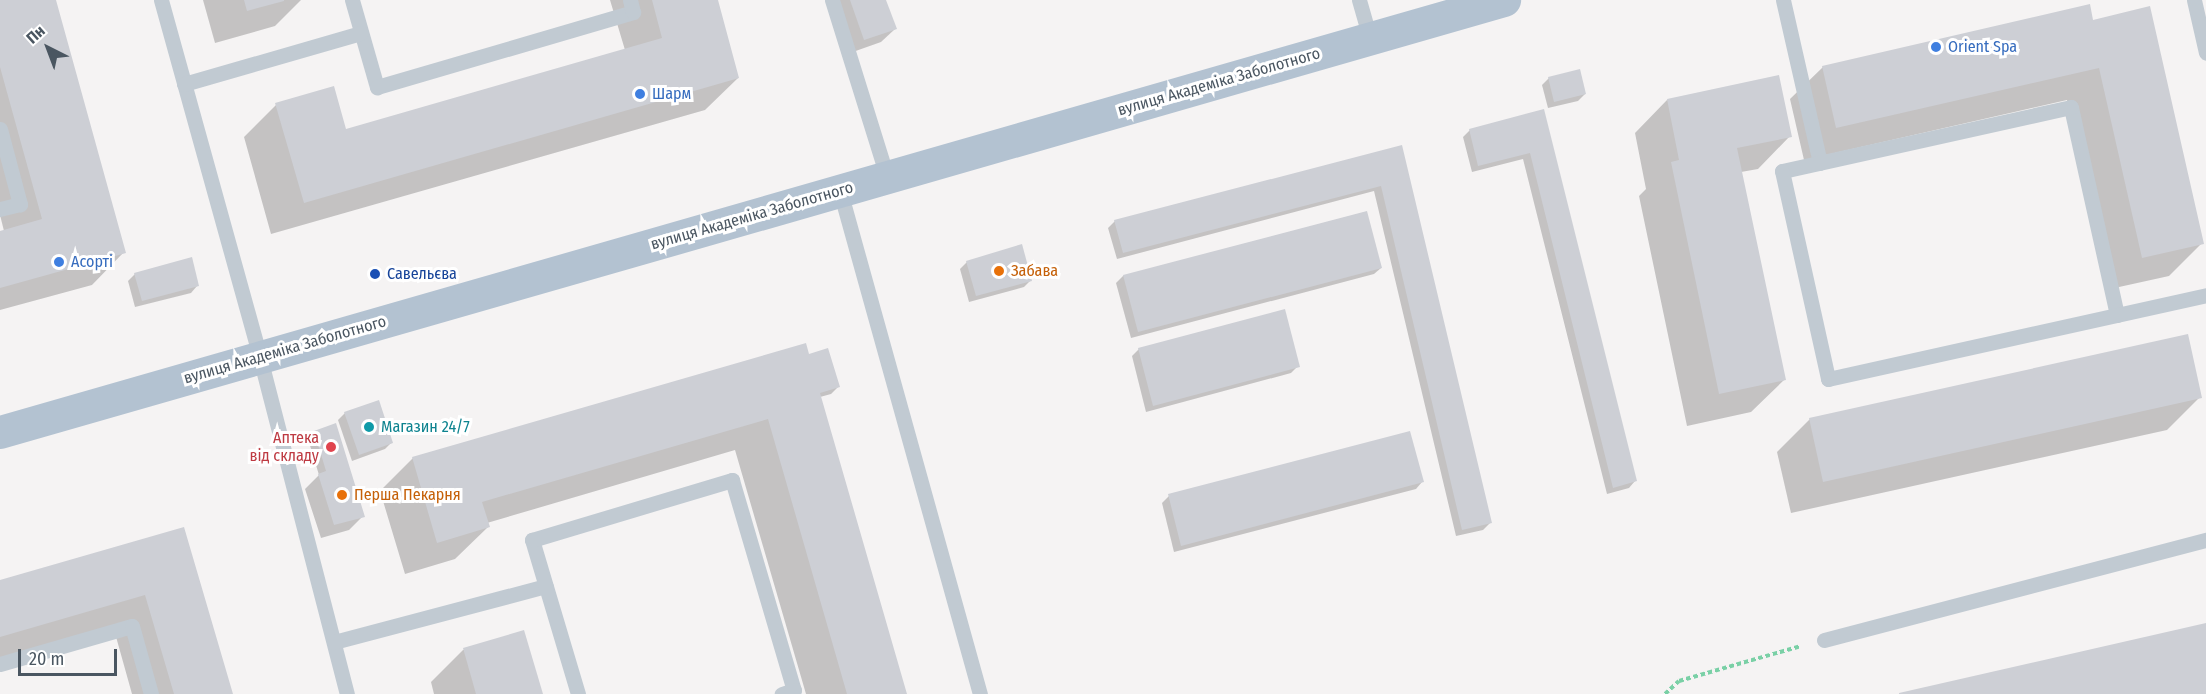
<!DOCTYPE html>
<html>
<head>
<meta charset="utf-8">
<style>
	body { margin:0 }
	#map { position:relative; width:2206px; height:694px; overflow:hidden; background:#f5f3f3; font-family:"Fira Sans Condensed",sans-serif }
	div>[style] { position:absolute }
	.shadow>* { inset:0; background:#0003 }
	.building>* { inset:0; background:#cdcfd5 }
	.path>* { height:4px; margin-top:-2px; transform-origin:0; background:repeating-linear-gradient(90deg,#7ad0a6 0 4.5px,transparent 0 7.5px) }
	.lane>* { height:15px; margin:-7.5px; padding:0 7.5px; transform-origin:7.5px; border-radius:7.5px; background:#c1cad2 }
	.primary>* { height:33px; margin:-16.5px; padding:0 16.5px; transform-origin:16.5px; border-radius:16.5px; background:#b3c2d1 }
	.dots>* { width:16px; height:16px; translate:-50% -50%; box-sizing:border-box; border:3px solid #fff; border-radius:50% }
	span { translate:-50% -50%; white-space:nowrap; text-align:center; line-height:1.15; -webkit-text-stroke:6px #fff; paint-order:stroke }
	.shop-label { font-size:16px; color:#366cbe }
	.left { translate:0 -50%; text-align:left }
	.street-label { font-size:16px; color:#4a5661 }
	.food-label { font-size:16px; color:#c56008 }
	.transit-label { font-size:16px; color:#164399 }
	.culture-label { font-size:16px; color:#0d838f }
	.health-label { font-size:16px; color:#be3a42 }
	.right { translate:-100% -50%; text-align:right }
	.north { position:absolute; left:18px; top:18px; width:60px; height:60px; -webkit-text-stroke:4px #fff; paint-order:stroke; rotate:318deg; font-size:16px; font-weight:700; line-height:24px; text-align:center; color:#4a5661 }
	.north::after { content:''; display:block; margin:auto; width:21px; height:27px; background:#4a5661; clip-path:polygon(50% 0,100% 100%,50% 72%,0 100%) }
	.scale { position:absolute; left:18px; top:649px; width:99px; height:27px; box-sizing:border-box; border:3px solid #4a5661; border-top:0; padding-left:8px; font-size:18px; line-height:21px; white-space:nowrap; color:#4a5661; -webkit-text-stroke:4px #fff; paint-order:stroke }
</style>
</head>
<body>
<div id="map">
	<div class="shadow">
		<i style="clip-path:polygon(0 0,54px 0,124px 252px,92px 285px,0 310px,0 232px,4px 231px,0 215px)"></i>
		<i style="clip-path:polygon(203px 0,301px 0,275px 26px,215px 43px)"></i>
		<i style="clip-path:polygon(610px 0,715px 0,738px 78px,705px 110px,271px 234px,244px 137px,276px 105px,345px 131px,625px 50px)"></i>
		<i style="clip-path:polygon(831px 0,885px 0,895px 29px,881px 42px,850px 53px)"></i>
		<i style="clip-path:polygon(2092px 21px,2202px 243px,2169px 276px,2110px 289px,2067px 100px,1804px 160px,1790px 99px,1823px 67px)"></i>
		<i style="clip-path:polygon(1549px 78px,1585px 94px,1578px 101px,1548px 108px,1542px 85px)"></i>
		<i style="clip-path:polygon(1667px 100px,1790px 136px,1758px 169px,1741px 172px,1784px 380px,1751px 412px,1687px 426px,1639px 196px,1646px 189px,1635px 133px)"></i>
		<i style="clip-path:polygon(1543px 111px,1635px 481px,1629px 488px,1607px 494px,1523px 159px,1472px 172px,1463px 137px,1470px 130px)"></i>
		<i style="clip-path:polygon(1401px 147px,1490px 523px,1483px 530px,1456px 536px,1374px 191px,1117px 259px,1108px 228px,1115px 221px)"></i>
		<i style="clip-path:polygon(1366px 212px,1381px 268px,1374px 274px,1131px 338px,1116px 283px,1123px 276px)"></i>
		<i style="clip-path:polygon(967px 262px,1031px 280px,1024px 287px,969px 302px,960px 269px)"></i>
		<i style="clip-path:polygon(135px 274px,197px 286px,191px 293px,135px 307px,128px 281px)"></i>
		<i style="clip-path:polygon(1139px 349px,1298px 366px,1291px 373px,1146px 412px,1132px 356px)"></i>
		<i style="clip-path:polygon(808px 355px,838px 387px,831px 394px,820px 397px,906px 694px,806px 694px,735px 450px,487px 523px,488px 527px,455px 559px,405px 574px,380px 491px,413px 458px)"></i>
		<i style="clip-path:polygon(2200px 397px,2167px 430px,1791px 513px,1777px 452px,1810px 419px)"></i>
		<i style="clip-path:polygon(345px 413px,392px 442px,385px 449px,352px 461px,338px 420px)"></i>
		<i style="clip-path:polygon(315px 432px,363px 516px,349px 530px,321px 538px,305px 489px,319px 475px,308px 439px)"></i>
		<i style="clip-path:polygon(1422px 482px,1416px 489px,1174px 552px,1162px 503px,1169px 496px)"></i>
		<i style="clip-path:polygon(183px 529px,232px 694px,132px 694px,113px 626px,0 659px,0 582px)"></i>
		<i style="clip-path:polygon(523px 632px,541px 694px,434px 694px,431px 682px,463px 650px)"></i>
	</div>
	<div class="building">
		<i style="clip-path:polygon(0 0,56px 0,126px 253px,0 288px,0 231px,42px 219px,0 67px)"></i>
		<i style="clip-path:polygon(244px 0,284px 0,284px 1px,247px 11px)"></i>
		<i style="clip-path:polygon(652px 0,718px 0,739px 78px,304px 203px,275px 103px,334px 86px,346px 129px,662px 38px)"></i>
		<i style="clip-path:polygon(850px 0,886px 0,897px 29px,864px 40px)"></i>
		<i style="clip-path:polygon(2090px 4px,2093px 20px,2150px 6px,2204px 244px,2142px 258px,2099px 68px,1836px 128px,1822px 66px)"></i>
		<i style="clip-path:polygon(1580px 69px,1586px 94px,1554px 102px,1548px 77px)"></i>
		<i style="clip-path:polygon(1779px 75px,1792px 137px,1737px 148px,1786px 380px,1719px 394px,1671px 162px,1679px 160px,1667px 99px)"></i>
		<i style="clip-path:polygon(1544px 109px,1637px 481px,1613px 488px,1530px 153px,1478px 166px,1469px 129px)"></i>
		<i style="clip-path:polygon(1402px 145px,1492px 523px,1462px 530px,1381px 186px,1123px 253px,1114px 220px)"></i>
		<i style="clip-path:polygon(1367px 211px,1382px 268px,1138px 332px,1123px 275px)"></i>
		<i style="clip-path:polygon(1022px 244px,1032px 281px,976px 296px,966px 261px)"></i>
		<i style="clip-path:polygon(192px 257px,199px 286px,142px 301px,134px 273px)"></i>
		<i style="clip-path:polygon(1285px 309px,1300px 367px,1153px 406px,1138px 348px)"></i>
		<i style="clip-path:polygon(2188px 334px,2202px 398px,1823px 482px,1809px 418px)"></i>
		<i style="clip-path:polygon(806px 343px,809px 354px,828px 348px,840px 387px,820px 393px,907px 694px,847px 694px,768px 419px,482px 502px,490px 527px,437px 543px,412px 457px)"></i>
		<i style="clip-path:polygon(379px 400px,393px 443px,359px 455px,344px 412px)"></i>
		<i style="clip-path:polygon(336px 423px,365px 517px,334px 525px,318px 474px,326px 471px,314px 431px)"></i>
		<i style="clip-path:polygon(1410px 431px,1424px 482px,1181px 546px,1168px 494px)"></i>
		<i style="clip-path:polygon(184px 527px,233px 694px,174px 694px,145px 595px,0 637px,0 580px)"></i>
		<i style="clip-path:polygon(2206px 623px,2206px 694px,1899px 694px,1899px 693px)"></i>
		<i style="clip-path:polygon(524px 630px,543px 694px,476px 694px,463px 648px)"></i>
	</div>
	<div class="path">
		<i style="left:1665px;top:694px;width:19px;rotate:-43deg"></i>
		<i style="left:1679px;top:681px;width:127px;rotate:-16deg"></i>
	</div>
	<div class="lane">
		<i style="left:161px;top:0;width:371px;rotate:74.5deg"></i>
		<i style="left:260px;top:358px;width:347px;rotate:75.5deg"></i>
		<i style="left:352px;top:0;width:91px;rotate:74deg"></i>
		<i style="left:377px;top:87px;width:267px;rotate:-16.3deg"></i>
		<i style="left:633px;top:12px;width:12px;rotate:-104deg"></i>
		<i style="left:832px;top:0;width:185px;rotate:72.7deg"></i>
		<i style="left:1359px;top:0;width:40px;rotate:74deg"></i>
		<i style="left:1783px;top:0;width:167px;rotate:77.2deg"></i>
		<i style="left:2194px;top:0;width:54px;rotate:77.2deg"></i>
		<i style="left:184px;top:84px;width:184px;rotate:-16.1deg"></i>
		<i style="left:0;top:129px;width:78px;rotate:75.1deg"></i>
		<i style="left:20px;top:204px;width:21px;rotate:166deg"></i>
		<i style="left:840px;top:191px;width:522px;rotate:74.45deg"></i>
		<i style="left:2117px;top:315px;width:213px;rotate:-102.5deg"></i>
		<i style="left:2071px;top:107px;width:296px;rotate:167.5deg"></i>
		<i style="left:1782px;top:171px;width:213px;rotate:77.5deg"></i>
		<i style="left:1828px;top:379px;width:387px;rotate:-12.5deg"></i>
		<i style="left:1824px;top:640px;width:395px;rotate:-14.7deg"></i>
		<i style="left:334px;top:642px;width:219px;rotate:-14.8deg"></i>
		<i style="left:0;top:664px;width:137px;rotate:-16.1deg"></i>
		<i style="left:132px;top:626px;width:71px;rotate:74.4deg"></i>
		<i style="left:578px;top:694px;width:161px;rotate:-106.6deg"></i>
		<i style="left:532px;top:540px;width:209px;rotate:-16.7deg"></i>
		<i style="left:732px;top:480px;width:219px;rotate:73.6deg"></i>
		<i style="left:794px;top:690px;width:13px;rotate:162deg"></i>
	</div>
	<div class="primary">
		<i style="left:0;top:432px;width:1565px;rotate:-16.03deg"></i>
	</div>
	<div class="dots">
		<i style="left:1936px;top:47px;background:#3f7fe0"></i>
		<i style="left:640px;top:94px;background:#3f7fe0"></i>
		<i style="left:59px;top:262px;background:#3f7fe0"></i>
		<i style="left:999px;top:271px;background:#e8710a"></i>
		<i style="left:375px;top:274px;background:#1a4fb4"></i>
		<i style="left:369px;top:427px;background:#0f9aa8"></i>
		<i style="left:331px;top:447px;background:#e0444e"></i>
		<i style="left:342px;top:495px;background:#e8710a"></i>
	</div>
	<div class="shop-label">
		<span class="left" style="left:1948px;top:47px">Orient Spa</span>
		<span class="left" style="left:652px;top:94px">Шарм</span>
		<span class="left" style="left:71px;top:262px">Асортi</span>
	</div>
	<div class="street-label">
		<span style="left:1219px;top:82px;rotate:-16deg">вулиця Академіка Заболотного</span>
		<span style="left:752px;top:216px;rotate:-16deg">вулиця Академіка Заболотного</span>
		<span style="left:285px;top:350px;rotate:-16deg">вулиця Академіка Заболотного</span>
	</div>
	<div class="food-label">
		<span class="left" style="left:1011px;top:271px">Забава</span>
		<span class="left" style="left:354px;top:495px">Перша Пекарня</span>
	</div>
	<div class="transit-label">
		<span class="left" style="left:387px;top:274px">Савельєва</span>
	</div>
	<div class="culture-label">
		<span class="left" style="left:381px;top:427px">Магазин 24/7</span>
	</div>
	<div class="health-label">
		<span class="right" style="left:319px;top:447px">Аптека<br>від складу</span>
	</div>
	<div class="north">Пн</div>
	<div class="scale">20 m</div>
</div>
</body>
</html>
